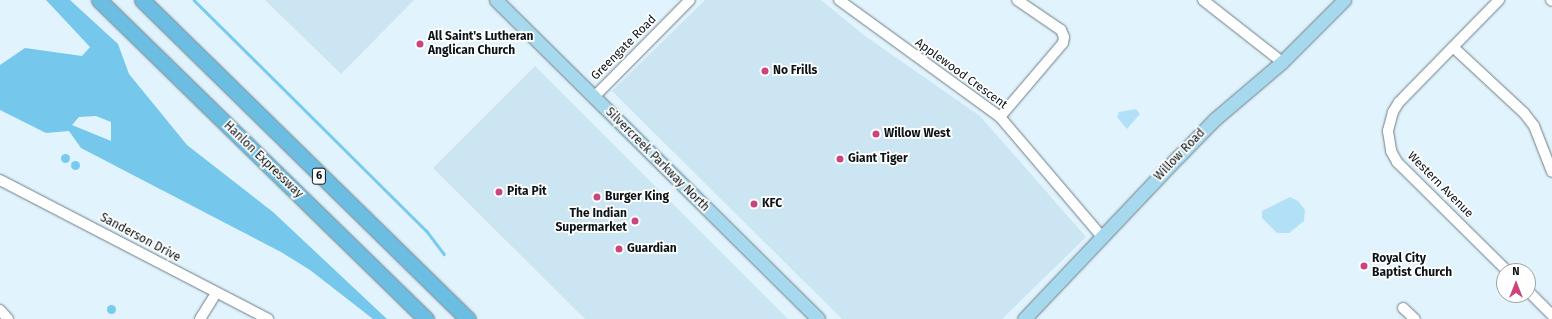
<!DOCTYPE html>
<html>
<head>
<meta charset="utf-8">
<style>
	body { margin:0 }
	#map { position:relative; width:1552px; height:319px; overflow:hidden; background:#e1f3fc; font-family:"Fira Sans",sans-serif }
	div>[style] { position:absolute }
	.built>* { inset:0; background:#cce5f2 }
	.green>* { inset:0; background:#b2e1f7 }
	.forest>* { inset:0; background:#75c7ec }
	.water>* { inset:0; background:#78cbef }
	.round { border-radius:50% }
	.stream>* { height:2.5px; margin:-1.25px; padding:0 1.25px; transform-origin:1.25px; border-radius:1.25px; background:#78cbef }
	.roads { filter:drop-shadow(0 0 1px #6d7d84) drop-shadow(0 0 1px #6d7d84) }
	.minor>* { height:10px; margin:-5px; padding:0 5px; transform-origin:5px; border-radius:5px; background:#fff }
	.major>* { height:13px; margin:-6.5px; padding:0 6.5px; transform-origin:6.5px; border-radius:6.5px; background:#a6d8ee }
	.highway>* { height:15px; margin:-7.5px; padding:0 7.5px; transform-origin:7.5px; border-radius:7.5px; background:#6bbee2 }
	.dots>* { width:11px; height:11px; translate:-50% -50%; box-sizing:border-box; border:2px solid #fff; border-radius:50% }
	span { translate:-50% -50%; white-space:nowrap; text-align:center; line-height:1.15; -webkit-text-stroke:3.5px #fff; paint-order:stroke }
	.shield-label span { padding:1px 3px; background:#fff; border:1px solid; border-radius:3px; -webkit-text-stroke-width:0 }
	.shield-label { font-size:11px; color:#0c1316; font-weight:700 }
	.poi-label { font-size:12px; color:#0c1316; font-weight:700 }
	.left { translate:0 -50%; text-align:left }
	.right { translate:-100% -50%; text-align:right }
	.street-label { font-size:12px; color:#0c1316 }
	.north { position:absolute; left:1496px; top:263px; width:40px; height:40px; box-sizing:border-box; background:#fff; border:1px solid #9ea1a2; border-radius:50%; rotate:0deg; font-size:11px; font-weight:700; line-height:16px; text-align:center; color:#0c1316 }
	.north::after { content:''; display:block; margin:auto; width:14px; height:18px; background:#cc437e; clip-path:polygon(50% 0,100% 100%,50% 72%,0 100%) }
</style>
</head>
<body>
<div id="map">
	<div class="built">
		<i style="clip-path:polygon(265px 0,414px 0,341px 74px)"></i>
		<i style="clip-path:polygon(705px 0,821px 0,865px 36px,980px 116px,1086px 237px,1002px 319px,842px 319px,612px 91px)"></i>
		<i style="clip-path:polygon(535px 66px,788px 319px,585px 319px,433px 168px)"></i>
	</div>
	<div class="green">
		<i style="clip-path:polygon(1136px 109px,1140px 114px,1127px 129px,1117px 117px,1119px 112px)"></i>
		<i style="clip-path:polygon(1290px 197px,1298px 201px,1305px 210px,1304px 221px,1289px 233px,1277px 233px,1262px 218px,1262px 211px)"></i>
	</div>
	<div class="forest">
		<i style="clip-path:polygon(evenodd,46px 0,70px 0,118px 44px,129px 74px,187px 145px,273px 212px,387px 319px,373px 319px,310px 270px,281px 252px,81px 148px,69px 131px,46px 133px,0 110px,0 65px,25px 48px,82px 56px,90px 47px,46px 0,96px 116px,111px 122px,111px 141px,72px 125px,79px 117px,96px 116px)"></i>
	</div>
	<div class="water">
		<i class="round" style="left:60.5px;top:153.5px;width:9px;height:9px"></i>
		<i class="round" style="left:70.5px;top:160.5px;width:9px;height:9px"></i>
		<i class="round" style="left:106.5px;top:304.5px;width:9px;height:9px"></i>
	</div>
	<div class="stream">
		<i style="left:194px;top:0;width:327px;rotate:44.8deg"></i>
		<i style="left:426px;top:230px;width:30px;rotate:53deg"></i>
	</div>
	<div class="roads">
		<div class="minor">
			<i style="left:839px;top:0;width:199px;rotate:36deg"></i>
			<i style="left:1000px;top:117px;width:157px;rotate:49.6deg"></i>
			<i style="left:1203px;top:0;width:100px;rotate:38.1deg"></i>
			<i style="left:1499px;top:0;width:143px;rotate:134.4deg"></i>
			<i style="left:1399px;top:102px;width:12px;rotate:121deg"></i>
			<i style="left:1393px;top:112px;width:20px;rotate:105deg"></i>
			<i style="left:1388px;top:131px;width:20px;rotate:81deg"></i>
			<i style="left:1391px;top:151px;width:13px;rotate:61deg"></i>
			<i style="left:1397px;top:162px;width:155px;rotate:44.7deg"></i>
			<i style="left:1551px;top:0;width:1px;rotate:45deg"></i>
			<i style="left:1453px;top:47px;width:97px;rotate:42.9deg"></i>
			<i style="left:1524px;top:113px;width:16px;rotate:52deg"></i>
			<i style="left:1534px;top:126px;width:49px;rotate:68.6deg"></i>
			<i style="left:594px;top:97px;width:136px;rotate:-45.3deg"></i>
			<i style="left:1000px;top:117px;width:97px;rotate:-49.6deg"></i>
			<i style="left:1063px;top:43px;width:6px;rotate:-81deg"></i>
			<i style="left:1064px;top:37px;width:8px;rotate:-113deg"></i>
			<i style="left:1061px;top:30px;width:53px;rotate:-145.7deg"></i>
			<i style="left:0;top:180px;width:302px;rotate:27.4deg"></i>
			<i style="left:1528px;top:291px;width:34px;rotate:45deg"></i>
			<i style="left:1403px;top:308px;width:16px;rotate:43deg"></i>
			<i style="left:0;top:310px;width:12px;rotate:48deg"></i>
			<i style="left:200px;top:319px;width:31px;rotate:-58deg"></i>
		</div>
		<div class="major">
			<i style="left:496px;top:0;width:453px;rotate:44.7deg"></i>
			<i style="left:1024px;top:319px;width:224px;rotate:-46.5deg"></i>
			<i style="left:1178px;top:157px;width:53px;rotate:-45.8deg"></i>
			<i style="left:1215px;top:119px;width:88px;rotate:-40.4deg"></i>
			<i style="left:1282px;top:62px;width:88px;rotate:-45deg"></i>
		</div>
		<div class="highway">
			<i style="left:99px;top:0;width:457px;rotate:44.3deg"></i>
			<i style="left:142px;top:0;width:456px;rotate:44.4deg"></i>
		</div>
	</div>
	<div class="dots">
		<i style="left:420px;top:44px;background:#cc437e"></i>
		<i style="left:765px;top:71px;background:#cc437e"></i>
		<i style="left:876px;top:134px;background:#cc437e"></i>
		<i style="left:840px;top:159px;background:#cc437e"></i>
		<i style="left:499px;top:192px;background:#cc437e"></i>
		<i style="left:597px;top:197px;background:#cc437e"></i>
		<i style="left:754px;top:204px;background:#cc437e"></i>
		<i style="left:635px;top:221px;background:#cc437e"></i>
		<i style="left:619px;top:249px;background:#cc437e"></i>
		<i style="left:1364px;top:266px;background:#cc437e"></i>
	</div>
	<div class="shield-label">
		<span style="left:319px;top:176px">6</span>
	</div>
	<div class="poi-label">
		<span class="left" style="left:428px;top:44px">All Saint's Lutheran<br>Anglican Church</span>
		<span class="left" style="left:773px;top:71px">No Frills</span>
		<span class="left" style="left:884px;top:134px">Willow West</span>
		<span class="left" style="left:848px;top:159px">Giant Tiger</span>
		<span class="left" style="left:507px;top:192px">Pita Pit</span>
		<span class="left" style="left:605px;top:197px">Burger King</span>
		<span class="left" style="left:762px;top:204px">KFC</span>
		<span class="right" style="left:627px;top:221px">The Indian<br>Supermarket</span>
		<span class="left" style="left:627px;top:249px">Guardian</span>
		<span class="left" style="left:1372px;top:266px">Royal City<br>Baptist Church</span>
	</div>
	<div class="street-label">
		<span style="left:624px;top:48px;rotate:-45deg">Greengate Road</span>
		<span style="left:961px;top:74px;rotate:36deg">Applewood Crescent</span>
		<span style="left:1180px;top:155px;rotate:-46deg">Willow Road</span>
		<span style="left:263px;top:160px;rotate:44deg">Hanlon Expressway</span>
		<span style="left:657px;top:160px;rotate:45deg">Silvercreek Parkway North</span>
		<span style="left:1440px;top:185px;rotate:45deg">Western Avenue</span>
		<span style="left:140px;top:238px;rotate:28deg">Sanderson Drive</span>
	</div>
	<div class="north">N</div>
</div>
</body>
</html>
